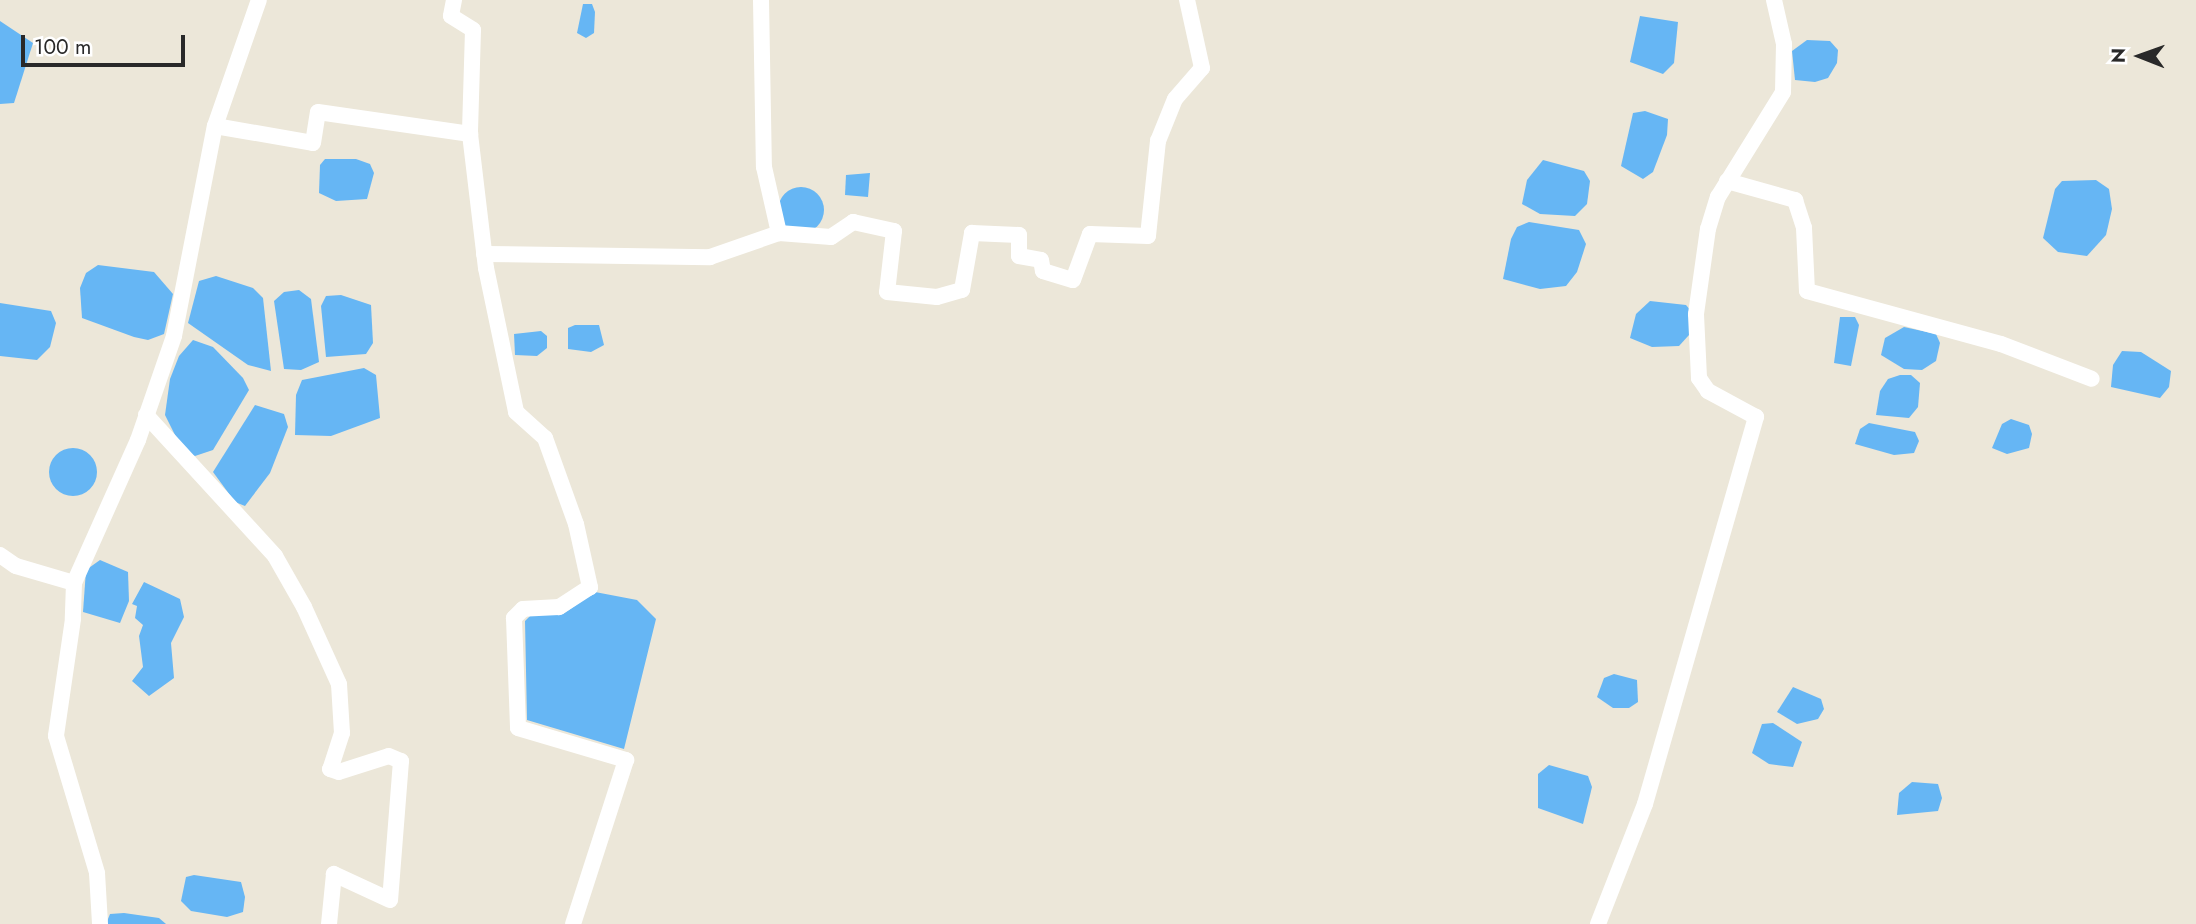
<!DOCTYPE html>
<html>
<head>
<meta charset="utf-8">
<style>
	body { margin:0 }
	#map { position:relative; width:2196px; height:924px; overflow:hidden; background:#ece7d9; font-family:Jost,sans-serif }
	div>[style] { position:absolute }
	.water>* { inset:0; background:#66b6f4 }
	.round { border-radius:50% }
	.minor>* { height:16px; margin:-8px; padding:0 8px; transform-origin:8px; border-radius:8px; background:#fff }
	span { translate:-50% -50%; white-space:nowrap; text-align:center; line-height:1.15; -webkit-text-stroke:7px #fff; paint-order:stroke }
	.north { position:absolute; left:2105px; top:21px; width:70px; height:70px; -webkit-text-stroke:5px #fff; paint-order:stroke; rotate:271deg; font-size:19px; font-weight:700; line-height:28px; text-align:center; color:#292929 }
	.north::after { content:''; display:block; margin:auto; width:24px; height:32px; background:#292929; clip-path:polygon(50% 0,100% 100%,50% 72%,0 100%) }
	.scale { position:absolute; left:21px; top:35px; width:164px; height:32px; box-sizing:border-box; border:4px solid #292929; border-top:0; padding-left:9px; font-size:21px; line-height:24px; white-space:nowrap; color:#292929; -webkit-text-stroke:5px #fff; paint-order:stroke }
</style>
</head>
<body>
<div id="map">
	<div class="water">
		<i style="clip-path:polygon(583px 4px,592px 4px,595px 12px,594px 33px,586px 38px,577px 33px)"></i>
		<i style="clip-path:polygon(1640px 16px,1678px 22px,1674px 63px,1663px 74px,1630px 62px)"></i>
		<i style="clip-path:polygon(0 21px,33px 43px,14px 103px,0 104px)"></i>
		<i style="clip-path:polygon(1807px 40px,1830px 41px,1838px 50px,1837px 63px,1828px 78px,1815px 82px,1795px 80px,1792px 51px)"></i>
		<i style="clip-path:polygon(1645px 111px,1668px 119px,1667px 135px,1653px 172px,1643px 179px,1621px 166px,1633px 113px)"></i>
		<i style="clip-path:polygon(325px 159px,356px 159px,370px 164px,374px 173px,367px 199px,336px 201px,319px 193px,320px 165px)"></i>
		<i style="clip-path:polygon(1543px 160px,1584px 171px,1590px 181px,1587px 204px,1575px 216px,1540px 214px,1522px 204px,1527px 180px)"></i>
		<i style="clip-path:polygon(870px 173px,868px 197px,845px 195px,846px 175px)"></i>
		<i style="clip-path:polygon(2096px 180px,2109px 189px,2112px 209px,2106px 235px,2087px 256px,2058px 252px,2043px 238px,2055px 189px,2062px 181px)"></i>
		<i class="round" style="left:778px;top:187px;width:46px;height:46px"></i>
		<i style="clip-path:polygon(1529px 222px,1579px 230px,1586px 244px,1577px 272px,1566px 286px,1540px 289px,1503px 279px,1511px 239px,1517px 227px)"></i>
		<i style="clip-path:polygon(98px 265px,154px 272px,173px 294px,164px 334px,148px 340px,134px 337px,82px 318px,80px 288px,86px 273px)"></i>
		<i style="clip-path:polygon(216px 276px,253px 288px,263px 298px,271px 371px,248px 365px,188px 323px,199px 281px)"></i>
		<i style="clip-path:polygon(299px 290px,311px 299px,319px 362px,301px 370px,284px 369px,274px 301px,284px 292px)"></i>
		<i style="clip-path:polygon(341px 295px,371px 305px,373px 343px,366px 354px,326px 357px,321px 306px,326px 296px)"></i>
		<i style="clip-path:polygon(1650px 301px,1686px 305px,1691px 311px,1689px 335px,1679px 346px,1652px 347px,1630px 338px,1636px 314px)"></i>
		<i style="clip-path:polygon(0 303px,51px 311px,56px 323px,50px 347px,37px 360px,0 356px)"></i>
		<i style="clip-path:polygon(1840px 317px,1855px 317px,1859px 325px,1851px 366px,1834px 363px)"></i>
		<i style="clip-path:polygon(575px 325px,599px 325px,604px 345px,591px 352px,568px 349px,568px 328px)"></i>
		<i style="clip-path:polygon(1904px 327px,1936px 334px,1940px 343px,1936px 361px,1922px 370px,1904px 369px,1881px 355px,1885px 338px)"></i>
		<i style="clip-path:polygon(541px 331px,547px 336px,547px 348px,537px 356px,515px 355px,514px 334px)"></i>
		<i style="clip-path:polygon(193px 340px,213px 347px,243px 378px,249px 390px,213px 450px,195px 456px,183px 451px,165px 415px,170px 379px,179px 356px)"></i>
		<i style="clip-path:polygon(2122px 351px,2141px 352px,2171px 371px,2169px 387px,2160px 398px,2111px 387px,2113px 365px)"></i>
		<i style="clip-path:polygon(364px 368px,376px 375px,380px 418px,331px 436px,295px 435px,296px 395px,302px 380px)"></i>
		<i style="clip-path:polygon(1900px 375px,1911px 375px,1920px 383px,1918px 407px,1909px 418px,1876px 415px,1880px 391px,1888px 379px)"></i>
		<i style="clip-path:polygon(255px 405px,284px 414px,288px 427px,270px 473px,245px 506px,235px 502px,213px 472px)"></i>
		<i style="clip-path:polygon(2011px 419px,2029px 425px,2032px 434px,2029px 448px,2007px 454px,1992px 448px,2002px 424px)"></i>
		<i style="clip-path:polygon(1869px 423px,1915px 432px,1919px 441px,1914px 453px,1894px 455px,1855px 444px,1860px 429px)"></i>
		<i class="round" style="left:49px;top:448px;width:48px;height:48px"></i>
		<i style="clip-path:polygon(100px 560px,128px 572px,129px 601px,120px 623px,83px 612px,86px 570px)"></i>
		<i style="clip-path:polygon(144px 582px,180px 599px,184px 617px,171px 643px,174px 678px,149px 696px,132px 681px,143px 667px,139px 636px,143px 625px,135px 618px,137px 606px,132px 604px)"></i>
		<i style="clip-path:polygon(595px 592px,637px 600px,656px 619px,624px 749px,527px 720px,525px 621px,531px 615px,563px 614px)"></i>
		<i style="clip-path:polygon(1614px 674px,1637px 680px,1638px 702px,1629px 708px,1613px 708px,1597px 697px,1604px 678px)"></i>
		<i style="clip-path:polygon(1793px 687px,1821px 699px,1824px 709px,1818px 719px,1797px 724px,1777px 712px)"></i>
		<i style="clip-path:polygon(1773px 723px,1802px 742px,1793px 767px,1769px 764px,1752px 753px,1762px 724px)"></i>
		<i style="clip-path:polygon(1549px 765px,1588px 776px,1592px 787px,1583px 824px,1538px 808px,1538px 774px)"></i>
		<i style="clip-path:polygon(1912px 782px,1938px 784px,1942px 798px,1938px 811px,1897px 815px,1899px 793px)"></i>
		<i style="clip-path:polygon(194px 875px,241px 882px,245px 897px,243px 912px,227px 917px,191px 911px,181px 901px,186px 877px)"></i>
		<i style="clip-path:polygon(124px 913px,159px 918px,166px 924px,106px 924px,110px 914px)"></i>
	</div>
	<div class="minor">
		<i style="left:454px;top:0;width:16px;rotate:101deg"></i>
		<i style="left:451px;top:16px;width:26px;rotate:32deg"></i>
		<i style="left:473px;top:30px;width:104px;rotate:91.7deg"></i>
		<i style="left:761px;top:0;width:167px;rotate:89deg"></i>
		<i style="left:764px;top:167px;width:68px;rotate:77.2deg"></i>
		<i style="left:215px;top:126px;width:99px;rotate:9.8deg"></i>
		<i style="left:313px;top:143px;width:31px;rotate:-81deg"></i>
		<i style="left:318px;top:112px;width:154px;rotate:8.2deg"></i>
		<i style="left:470px;top:134px;width:135px;rotate:83.2deg"></i>
		<i style="left:486px;top:268px;width:147px;rotate:78.2deg"></i>
		<i style="left:516px;top:412px;width:39px;rotate:42deg"></i>
		<i style="left:545px;top:438px;width:91px;rotate:70.2deg"></i>
		<i style="left:576px;top:524px;width:65px;rotate:77.5deg"></i>
		<i style="left:590px;top:587px;width:37px;rotate:147deg"></i>
		<i style="left:559px;top:607px;width:36px;rotate:177deg"></i>
		<i style="left:523px;top:609px;width:13px;rotate:135deg"></i>
		<i style="left:514px;top:618px;width:110px;rotate:87.9deg"></i>
		<i style="left:518px;top:728px;width:113px;rotate:16.5deg"></i>
		<i style="left:626px;top:760px;width:172px;rotate:107.9deg"></i>
		<i style="left:1727px;top:181px;width:71px;rotate:15.6deg"></i>
		<i style="left:1795px;top:200px;width:29px;rotate:72deg"></i>
		<i style="left:1804px;top:228px;width:63px;rotate:87.3deg"></i>
		<i style="left:1807px;top:291px;width:201px;rotate:15.3deg"></i>
		<i style="left:2001px;top:344px;width:97px;rotate:21deg"></i>
		<i style="left:484px;top:254px;width:226px;rotate:0.8deg"></i>
		<i style="left:710px;top:257px;width:73px;rotate:-19.2deg"></i>
		<i style="left:779px;top:233px;width:52px;rotate:4.4deg"></i>
		<i style="left:831px;top:237px;width:27px;rotate:-34deg"></i>
		<i style="left:853px;top:222px;width:42px;rotate:12.4deg"></i>
		<i style="left:894px;top:231px;width:61px;rotate:96.5deg"></i>
		<i style="left:887px;top:292px;width:50px;rotate:5.7deg"></i>
		<i style="left:937px;top:297px;width:26px;rotate:-16deg"></i>
		<i style="left:962px;top:290px;width:58px;rotate:-80deg"></i>
		<i style="left:972px;top:233px;width:47px;rotate:2.4deg"></i>
		<i style="left:1019px;top:235px;width:21px;rotate:90deg"></i>
		<i style="left:1019px;top:256px;width:22px;rotate:10deg"></i>
		<i style="left:1041px;top:260px;width:11px;rotate:80deg"></i>
		<i style="left:1043px;top:271px;width:31px;rotate:17deg"></i>
		<i style="left:1073px;top:280px;width:49px;rotate:-69.7deg"></i>
		<i style="left:1090px;top:234px;width:58px;rotate:2deg"></i>
		<i style="left:1148px;top:236px;width:96px;rotate:-84deg"></i>
		<i style="left:1158px;top:141px;width:45px;rotate:-68deg"></i>
		<i style="left:1175px;top:99px;width:41px;rotate:-48.9deg"></i>
		<i style="left:1202px;top:68px;width:70px;rotate:-102.4deg"></i>
		<i style="left:146px;top:415px;width:191px;rotate:47.5deg"></i>
		<i style="left:275px;top:556px;width:59px;rotate:60.4deg"></i>
		<i style="left:304px;top:607px;width:85px;rotate:65.6deg"></i>
		<i style="left:339px;top:684px;width:49px;rotate:86.5deg"></i>
		<i style="left:342px;top:733px;width:38px;rotate:108deg"></i>
		<i style="left:330px;top:769px;width:9px;rotate:18deg"></i>
		<i style="left:339px;top:772px;width:52px;rotate:-17.7deg"></i>
		<i style="left:389px;top:756px;width:13px;rotate:23deg"></i>
		<i style="left:401px;top:761px;width:139px;rotate:94.5deg"></i>
		<i style="left:390px;top:900px;width:62px;rotate:-155.1deg"></i>
		<i style="left:334px;top:874px;width:50px;rotate:95.7deg"></i>
		<i style="left:0;top:555px;width:19px;rotate:35deg"></i>
		<i style="left:16px;top:566px;width:60px;rotate:16.3deg"></i>
		<i style="left:74px;top:583px;width:157px;rotate:-65.9deg"></i>
		<i style="left:138px;top:440px;width:110px;rotate:-70.9deg"></i>
		<i style="left:174px;top:336px;width:214px;rotate:-79deg"></i>
		<i style="left:215px;top:126px;width:133px;rotate:-70.8deg"></i>
		<i style="left:74px;top:583px;width:36px;rotate:92deg"></i>
		<i style="left:73px;top:619px;width:118px;rotate:98.3deg"></i>
		<i style="left:56px;top:736px;width:143px;rotate:73.3deg"></i>
		<i style="left:97px;top:873px;width:51px;rotate:86.6deg"></i>
		<i style="left:1598px;top:924px;width:129px;rotate:-68.6deg"></i>
		<i style="left:1645px;top:804px;width:403px;rotate:-74deg"></i>
		<i style="left:1756px;top:417px;width:55px;rotate:-151.6deg"></i>
		<i style="left:1708px;top:391px;width:16px;rotate:-125deg"></i>
		<i style="left:1699px;top:378px;width:64px;rotate:-92.7deg"></i>
		<i style="left:1696px;top:314px;width:86px;rotate:-82deg"></i>
		<i style="left:1708px;top:229px;width:34px;rotate:-73deg"></i>
		<i style="left:1718px;top:197px;width:123px;rotate:-58.2deg"></i>
		<i style="left:1783px;top:92px;width:48px;rotate:-88.8deg"></i>
		<i style="left:1784px;top:44px;width:45px;rotate:-102.8deg"></i>
	</div>
	<div class="north">N</div>
	<div class="scale">100 m</div>
</div>
</body>
</html>
